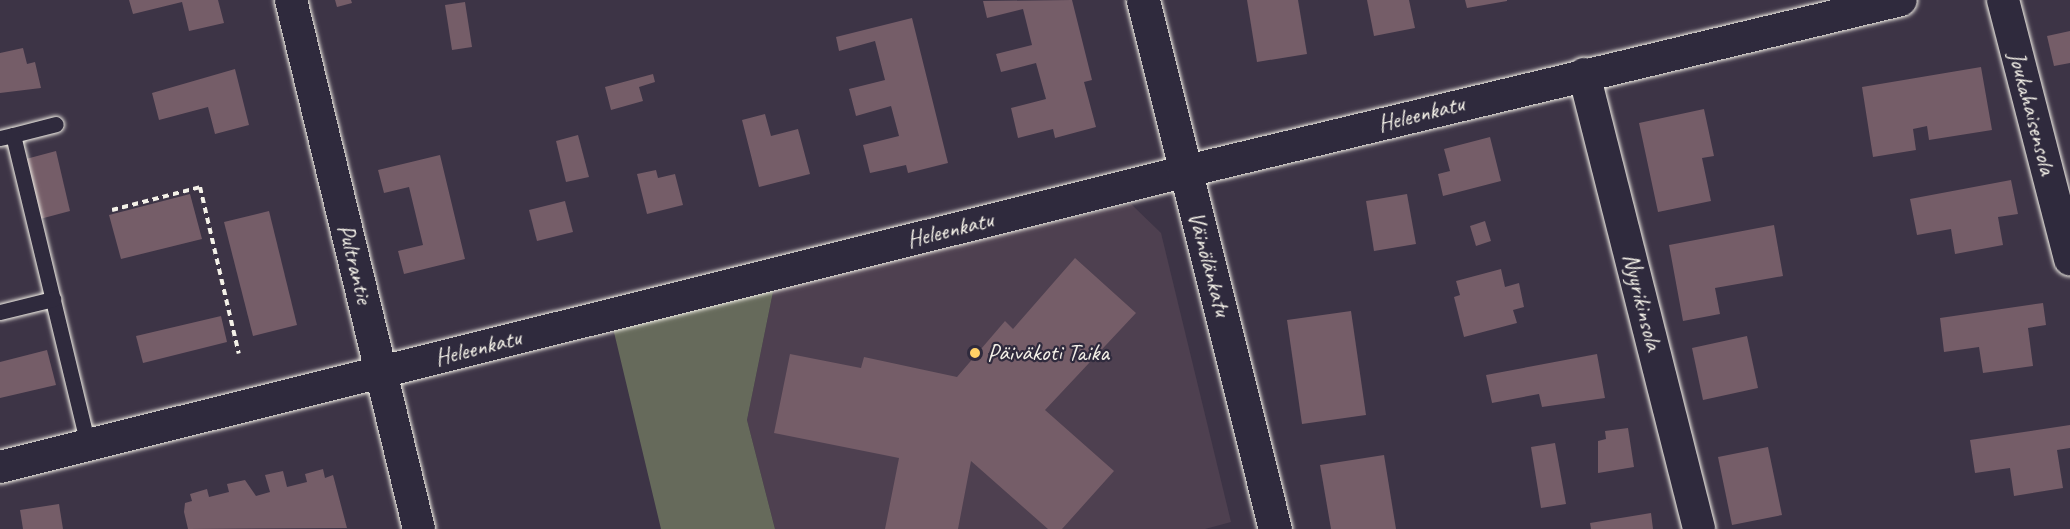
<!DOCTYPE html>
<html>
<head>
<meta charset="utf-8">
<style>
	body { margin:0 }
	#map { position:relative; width:2070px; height:529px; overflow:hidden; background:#3d3446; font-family:Caveat,sans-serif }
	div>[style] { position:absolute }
	.built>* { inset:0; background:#4e4050 }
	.green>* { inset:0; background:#666a5b }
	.building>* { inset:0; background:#755d68 }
	.path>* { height:4px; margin-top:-2px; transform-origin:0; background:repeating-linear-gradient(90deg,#f4f1e8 0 6px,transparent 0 10.5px) }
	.roads { filter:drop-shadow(0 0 2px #f4f1e8) drop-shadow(0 0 2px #f4f1e8) }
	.lane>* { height:15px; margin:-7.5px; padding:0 7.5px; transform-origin:7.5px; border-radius:7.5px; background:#2f2a3d }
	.street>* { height:32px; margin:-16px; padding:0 16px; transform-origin:16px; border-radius:16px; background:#2f2a3d }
	.secondary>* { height:33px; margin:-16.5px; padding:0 16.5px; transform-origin:16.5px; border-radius:16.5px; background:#2f2a3d }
	.dots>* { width:16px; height:16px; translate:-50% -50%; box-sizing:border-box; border:3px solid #2f2a3d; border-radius:50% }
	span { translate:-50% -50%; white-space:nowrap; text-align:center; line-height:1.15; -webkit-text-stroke:4.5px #2f2a3d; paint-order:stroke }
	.street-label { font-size:24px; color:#f4f1e8 }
	.poi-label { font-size:24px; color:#f4f1e8 }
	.left { translate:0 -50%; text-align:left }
</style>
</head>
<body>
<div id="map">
	<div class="built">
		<i style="clip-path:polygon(1131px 204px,1161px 233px,1231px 522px,1205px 529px,775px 529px,747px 420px,774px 287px)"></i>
	</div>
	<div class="green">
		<i style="clip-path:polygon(774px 287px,747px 420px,775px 529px,661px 529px,613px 328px)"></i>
	</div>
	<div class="building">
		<i style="clip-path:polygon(129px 0,218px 0,224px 23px,189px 31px,182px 2px,133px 14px)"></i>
		<i style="clip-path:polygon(335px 0,351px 0,352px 3px,337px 7px)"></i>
		<i style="clip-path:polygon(1072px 0,1092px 80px,1084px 82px,1096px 127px,1055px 138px,1053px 129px,1018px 138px,1011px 108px,1046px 99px,1036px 63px,1001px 72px,996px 54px,1032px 45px,1023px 9px,987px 18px,983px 1px)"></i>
		<i style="clip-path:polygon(1247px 0,1298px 0,1307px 54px,1257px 62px)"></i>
		<i style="clip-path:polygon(1367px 0,1409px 0,1415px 28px,1374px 36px)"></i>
		<i style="clip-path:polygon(1465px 0,1507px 0,1507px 1px,1467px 8px)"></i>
		<i style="clip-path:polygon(465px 2px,472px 47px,452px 50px,445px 5px)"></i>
		<i style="clip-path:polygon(912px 18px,948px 163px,908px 173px,906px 165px,870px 173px,863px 145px,899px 136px,891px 106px,856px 116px,849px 89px,885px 80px,875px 41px,839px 51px,836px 37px)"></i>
		<i style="clip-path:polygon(2070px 31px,2070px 63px,2054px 66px,2047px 36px)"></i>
		<i style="clip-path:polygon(23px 48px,27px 64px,35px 62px,41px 88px,0 93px,0 53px)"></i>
		<i style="clip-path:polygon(1981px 67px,1992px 130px,1929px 140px,1927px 126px,1913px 129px,1916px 150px,1873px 157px,1862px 87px)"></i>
		<i style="clip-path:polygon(235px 69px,249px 125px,215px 134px,208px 107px,159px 120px,152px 93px)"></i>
		<i style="clip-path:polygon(653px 74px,655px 82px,639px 87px,643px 101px,611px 110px,605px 87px)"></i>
		<i style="clip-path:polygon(1704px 109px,1714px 156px,1702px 158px,1711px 201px,1658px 212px,1639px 123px)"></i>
		<i style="clip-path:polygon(765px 114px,771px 136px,798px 129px,810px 174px,759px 187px,742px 120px)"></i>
		<i style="clip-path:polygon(578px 135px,589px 177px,566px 182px,556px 141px)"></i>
		<i style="clip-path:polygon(1490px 137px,1501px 181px,1443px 196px,1438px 174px,1450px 171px,1444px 149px)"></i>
		<i style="clip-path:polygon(56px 151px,70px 211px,40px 219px,26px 159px)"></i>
		<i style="clip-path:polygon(440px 155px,465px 259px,404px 274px,398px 251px,423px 245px,409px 187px,384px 193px,378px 170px)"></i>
		<i style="clip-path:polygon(656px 170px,658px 178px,675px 174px,683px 205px,647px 214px,637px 174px)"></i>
		<i style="clip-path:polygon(2011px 180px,2018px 214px,1998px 217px,2003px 245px,1955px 254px,1951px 229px,1917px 235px,1910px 199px)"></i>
		<i style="clip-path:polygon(190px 194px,202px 239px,121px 259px,109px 215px)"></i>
		<i style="clip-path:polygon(1407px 194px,1416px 244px,1374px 251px,1366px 201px)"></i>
		<i style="clip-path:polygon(565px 201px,573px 232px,537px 241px,529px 210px)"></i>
		<i style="clip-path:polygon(269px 211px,297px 325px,253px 336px,224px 222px)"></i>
		<i style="clip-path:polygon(1485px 221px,1491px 241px,1476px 246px,1470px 226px)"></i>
		<i style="clip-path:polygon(1774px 225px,1783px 276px,1715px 288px,1720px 314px,1683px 321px,1669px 245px)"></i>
		<i style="clip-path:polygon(1075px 258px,1136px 313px,1045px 410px,1114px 471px,1062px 529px,1048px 529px,971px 461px,958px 529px,885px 529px,899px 458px,774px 433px,790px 354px,861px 368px,864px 357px,957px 377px,1005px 321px,1013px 329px)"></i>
		<i style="clip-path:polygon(1501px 269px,1505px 287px,1519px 283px,1524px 307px,1513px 310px,1517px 323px,1464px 337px,1454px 297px,1460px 295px,1456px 281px)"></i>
		<i style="clip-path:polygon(2043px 303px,2046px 325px,2028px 328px,2033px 366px,1983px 373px,1979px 347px,1944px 352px,1940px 318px)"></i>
		<i style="clip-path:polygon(1351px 311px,1366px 415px,1302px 424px,1287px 320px)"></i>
		<i style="clip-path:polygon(221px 316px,227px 342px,143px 363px,136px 336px)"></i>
		<i style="clip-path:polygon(1747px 336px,1758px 388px,1703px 400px,1692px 348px)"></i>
		<i style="clip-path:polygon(47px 350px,56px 385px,0 398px,0 362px)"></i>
		<i style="clip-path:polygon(1597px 354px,1605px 398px,1542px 407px,1539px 394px,1492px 403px,1486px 375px)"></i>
		<i style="clip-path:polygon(2070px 425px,2070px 448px,2057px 450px,2063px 488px,2014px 496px,2010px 468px,1975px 473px,1970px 440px)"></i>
		<i style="clip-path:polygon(1628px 428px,1634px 467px,1598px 473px,1598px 441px,1606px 439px,1605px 431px)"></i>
		<i style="clip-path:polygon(1555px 443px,1566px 504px,1541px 508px,1531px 447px)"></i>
		<i style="clip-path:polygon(1768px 447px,1782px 515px,1732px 525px,1718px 457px)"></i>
		<i style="clip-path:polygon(1384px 455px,1396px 529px,1331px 529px,1320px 465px)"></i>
		<i style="clip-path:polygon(323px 469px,325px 478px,333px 475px,347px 528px,188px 529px,184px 512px,185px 503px,192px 501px,190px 494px,207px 489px,209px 497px,229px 492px,227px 484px,245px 480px,256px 496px,270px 492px,265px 475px,283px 471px,287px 487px,307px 482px,305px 474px)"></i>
		<i style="clip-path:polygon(59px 504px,63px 529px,23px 529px,20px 510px)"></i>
		<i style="clip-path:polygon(1651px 513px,1653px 529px,1591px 529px,1590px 523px)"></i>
	</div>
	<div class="path">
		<i style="left:112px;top:210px;width:91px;rotate:-14.6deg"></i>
		<i style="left:200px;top:187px;width:171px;rotate:76.9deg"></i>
	</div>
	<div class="roads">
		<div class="lane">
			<i style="left:13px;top:135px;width:44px;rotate:-14.3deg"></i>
			<i style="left:0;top:138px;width:13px;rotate:-13deg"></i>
			<i style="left:13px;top:135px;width:319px;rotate:76.4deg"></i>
			<i style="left:0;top:312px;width:55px;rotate:-13.8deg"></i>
		</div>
		<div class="street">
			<i style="left:291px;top:0;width:544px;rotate:76.4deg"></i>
			<i style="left:2003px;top:0;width:268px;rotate:75.5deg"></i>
			<i style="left:1584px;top:74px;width:469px;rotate:75.8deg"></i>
			<i style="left:0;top:467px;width:1219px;rotate:-14deg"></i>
			<i style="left:1183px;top:172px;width:738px;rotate:-13.47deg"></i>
		</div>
		<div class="secondary">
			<i style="left:1143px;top:0;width:545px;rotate:75.99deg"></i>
		</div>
	</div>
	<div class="dots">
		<i style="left:975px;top:353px;background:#ffd166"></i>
	</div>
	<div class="street-label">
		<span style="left:2032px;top:113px;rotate:75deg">Joukahaisensola</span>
		<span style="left:1421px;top:114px;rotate:-14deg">Heleenkatu</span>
		<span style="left:950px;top:230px;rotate:-14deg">Heleenkatu</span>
		<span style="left:355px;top:264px;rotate:76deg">Pultrantie</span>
		<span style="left:1209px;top:264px;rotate:75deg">Väinölänkatu</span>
		<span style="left:1642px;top:302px;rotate:76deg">Nyyrikinsola</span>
		<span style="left:478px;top:348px;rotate:-14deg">Heleenkatu</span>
	</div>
	<div class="poi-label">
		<span class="left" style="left:987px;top:353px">Päiväkoti Taika</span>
	</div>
</div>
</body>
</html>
